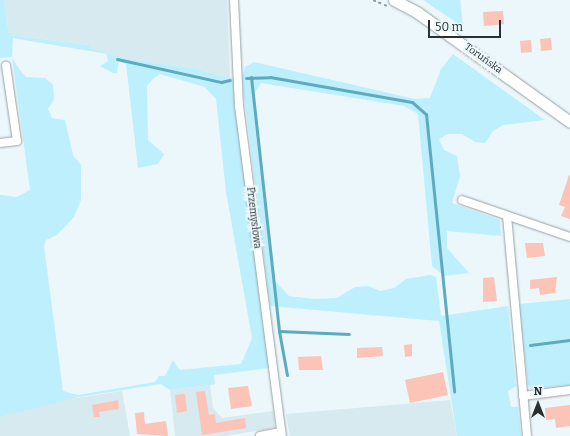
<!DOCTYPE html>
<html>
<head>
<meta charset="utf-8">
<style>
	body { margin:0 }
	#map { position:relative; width:570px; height:436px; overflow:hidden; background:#ebf7fb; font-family:Bitter,serif }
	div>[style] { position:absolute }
	.built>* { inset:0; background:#d6eaf0 }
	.green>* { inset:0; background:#beeffd }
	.stream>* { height:3px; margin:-1.5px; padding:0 1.5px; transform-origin:1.5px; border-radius:1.5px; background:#5dabc0 }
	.building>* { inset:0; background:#fbc4b6 }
	.path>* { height:2px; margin-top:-1px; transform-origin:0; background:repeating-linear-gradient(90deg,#969fa2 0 3px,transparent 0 6px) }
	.roads { filter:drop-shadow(0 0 1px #97a2a5) drop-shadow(0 0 1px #97a2a5) }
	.street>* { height:8px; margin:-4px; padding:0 4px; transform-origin:4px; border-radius:4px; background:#fff }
	.secondary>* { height:11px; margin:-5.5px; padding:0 5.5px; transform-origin:5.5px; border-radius:5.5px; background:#fff }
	span { translate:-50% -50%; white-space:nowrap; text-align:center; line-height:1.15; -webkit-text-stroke:4px #ebf7fb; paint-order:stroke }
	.street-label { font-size:10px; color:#2a2f30 }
	.north { position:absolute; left:518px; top:384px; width:40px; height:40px; -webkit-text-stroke:3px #ebf7fb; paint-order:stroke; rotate:0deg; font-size:11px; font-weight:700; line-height:16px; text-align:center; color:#2a2f30 }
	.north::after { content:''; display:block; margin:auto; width:14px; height:18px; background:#2a2f30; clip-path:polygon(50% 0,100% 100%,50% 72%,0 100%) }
	.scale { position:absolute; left:428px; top:20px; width:73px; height:18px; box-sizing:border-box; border:2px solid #2a2f30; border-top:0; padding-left:5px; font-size:12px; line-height:14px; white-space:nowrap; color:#2a2f30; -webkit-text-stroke:3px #ebf7fb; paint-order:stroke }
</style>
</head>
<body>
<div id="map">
	<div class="built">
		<i style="clip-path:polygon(4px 0,227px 0,230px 78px,193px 68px,128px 59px,90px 48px,90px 45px,9px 35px)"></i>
		<i style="clip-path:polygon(210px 385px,213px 408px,222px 418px,273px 411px,275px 428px,225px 436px,175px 436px,170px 390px)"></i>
		<i style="clip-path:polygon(122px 391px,130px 436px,0 436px,0 417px,64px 400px)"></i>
		<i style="clip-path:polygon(450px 400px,457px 436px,290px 436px,286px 414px)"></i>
	</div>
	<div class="green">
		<i style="clip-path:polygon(evenodd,0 0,4px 0,9px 35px,90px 45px,90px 48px,128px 59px,193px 68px,234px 79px,269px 368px,214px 375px,215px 384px,210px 385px,170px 390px,161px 384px,79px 397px,0 417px,0 195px,17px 197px,30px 190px,12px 57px,0 58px,0 0,13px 38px,107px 54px,108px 61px,100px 66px,113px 73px,117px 73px,119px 61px,126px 64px,138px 168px,158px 164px,164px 154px,148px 140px,147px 86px,153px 79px,160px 74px,205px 87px,216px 99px,226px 192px,252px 338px,241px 364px,180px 370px,173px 360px,165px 376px,159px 376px,155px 382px,78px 395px,63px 391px,44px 246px,46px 240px,57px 235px,74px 217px,81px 200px,81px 165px,73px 155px,65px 120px,52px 118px,48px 109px,54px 99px,53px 85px,45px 78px,26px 77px,19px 69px,12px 57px,13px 38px)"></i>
		<i style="clip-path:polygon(423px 0,460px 0,463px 27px)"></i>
		<i style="clip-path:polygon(453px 54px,545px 120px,503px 125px,493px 131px,485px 143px,475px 142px,462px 134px,448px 134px,439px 139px,444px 150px,457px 156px,460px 176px,452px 203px,500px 220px,501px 236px,447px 231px,447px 248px,469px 273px,444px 276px,432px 266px,418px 114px,404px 106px,261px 83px,253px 95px,273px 279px,289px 296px,314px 299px,337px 298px,355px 287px,369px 286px,380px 291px,394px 288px,406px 279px,430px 275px,436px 277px,441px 316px,508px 306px,516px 386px,508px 391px,511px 407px,518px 407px,521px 436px,457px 436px,439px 321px,270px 306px,242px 78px,245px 67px,254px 62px,415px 99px,430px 98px,441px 69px)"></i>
		<i style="clip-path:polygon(570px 299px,570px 385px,532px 389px,528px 385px,519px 304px)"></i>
	</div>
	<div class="stream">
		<i style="left:117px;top:59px;width:107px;rotate:12.5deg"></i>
		<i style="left:221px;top:82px;width:9px;rotate:-13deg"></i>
		<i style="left:251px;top:77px;width:256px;rotate:83.7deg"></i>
		<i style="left:246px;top:78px;width:24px;rotate:-2deg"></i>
		<i style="left:270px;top:77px;width:144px;rotate:10deg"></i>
		<i style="left:412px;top:102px;width:18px;rotate:41deg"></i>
		<i style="left:426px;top:114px;width:279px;rotate:84.2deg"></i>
		<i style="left:530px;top:345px;width:40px;rotate:-7.1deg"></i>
		<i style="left:287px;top:375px;width:45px;rotate:-100.3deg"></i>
		<i style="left:279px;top:331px;width:70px;rotate:2.5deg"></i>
	</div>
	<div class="building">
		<i style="clip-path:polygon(503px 11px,504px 24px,484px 26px,483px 12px)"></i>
		<i style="clip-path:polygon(551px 38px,552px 50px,541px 51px,540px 39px)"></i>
		<i style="clip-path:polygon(531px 40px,532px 52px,521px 53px,520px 41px)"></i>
		<i style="clip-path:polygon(569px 175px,570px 176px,570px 219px,561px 216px,565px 207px,559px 205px)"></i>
		<i style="clip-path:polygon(525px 243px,543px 243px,545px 256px,527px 258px)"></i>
		<i style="clip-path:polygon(494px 277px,497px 301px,483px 302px,483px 278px)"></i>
		<i style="clip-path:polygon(557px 277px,555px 293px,540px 295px,539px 288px,530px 289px,530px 280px)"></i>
		<i style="clip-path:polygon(412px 344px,412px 356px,405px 357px,404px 345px)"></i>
		<i style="clip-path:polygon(382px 347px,383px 356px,357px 358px,357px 348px)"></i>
		<i style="clip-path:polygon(321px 356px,323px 370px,299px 370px,298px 357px)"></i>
		<i style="clip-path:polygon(443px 372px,448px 395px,410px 403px,405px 380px)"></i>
		<i style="clip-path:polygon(248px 386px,252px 406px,231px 409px,228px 388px)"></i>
		<i style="clip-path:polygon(205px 391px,209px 415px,215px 414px,216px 423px,245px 418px,246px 428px,202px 435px,196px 392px)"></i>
		<i style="clip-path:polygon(185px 394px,187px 411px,177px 413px,175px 395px)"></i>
		<i style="clip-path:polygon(118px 400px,119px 409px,99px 412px,100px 417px,94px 417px,92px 405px)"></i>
		<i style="clip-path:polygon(570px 405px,570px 426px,556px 428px,555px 419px,546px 420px,545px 408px)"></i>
		<i style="clip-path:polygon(144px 412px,145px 424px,166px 421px,168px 436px,137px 434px,135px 413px)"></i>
	</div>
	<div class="path">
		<i style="left:373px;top:0;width:15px;rotate:23deg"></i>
	</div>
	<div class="roads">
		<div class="street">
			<i style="left:234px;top:0;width:106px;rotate:87.3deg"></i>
			<i style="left:239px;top:106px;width:333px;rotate:82.6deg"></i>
			<i style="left:0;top:143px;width:17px;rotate:-7deg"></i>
			<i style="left:17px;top:141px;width:76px;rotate:-98.3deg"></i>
			<i style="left:462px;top:200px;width:114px;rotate:18.9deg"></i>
			<i style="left:507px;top:216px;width:221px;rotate:84.8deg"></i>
			<i style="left:523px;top:396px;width:47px;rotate:-7.3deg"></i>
			<i style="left:260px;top:436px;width:21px;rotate:-11deg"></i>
		</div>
		<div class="secondary">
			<i style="left:394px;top:0;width:27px;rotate:28deg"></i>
			<i style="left:418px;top:13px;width:187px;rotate:35.6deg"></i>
		</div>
	</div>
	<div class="street-label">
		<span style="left:483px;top:59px;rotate:36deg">Toruńska</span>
		<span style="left:253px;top:218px;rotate:83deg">Przemysłowa</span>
	</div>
	<div class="north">N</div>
	<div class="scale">50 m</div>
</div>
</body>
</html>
